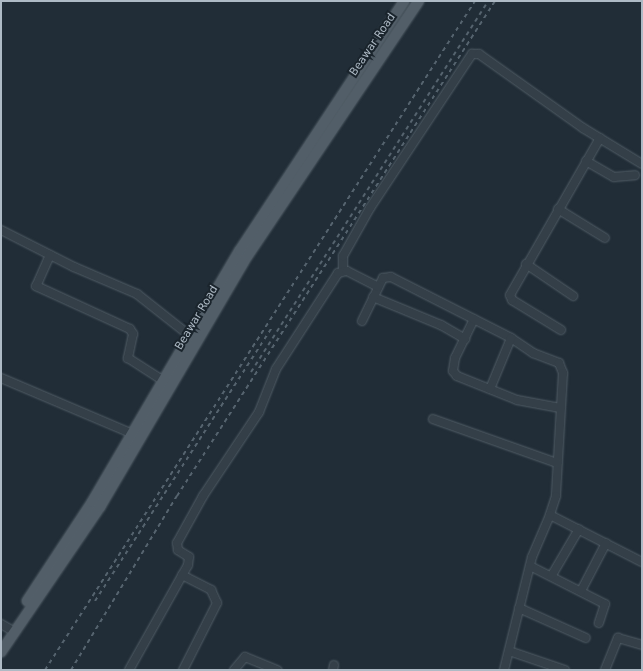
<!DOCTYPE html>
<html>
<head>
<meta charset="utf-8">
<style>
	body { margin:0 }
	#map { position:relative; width:643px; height:671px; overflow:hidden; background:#212d37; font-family:"DejaVu Sans",sans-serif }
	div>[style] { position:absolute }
	.roads { filter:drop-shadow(0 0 1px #515d66) drop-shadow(0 0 1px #515d66) }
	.minor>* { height:8px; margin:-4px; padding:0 4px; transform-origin:4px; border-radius:4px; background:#343f48 }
	.major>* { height:10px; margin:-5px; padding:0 5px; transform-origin:5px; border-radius:5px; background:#525e68 }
	.rail>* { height:2px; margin-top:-1px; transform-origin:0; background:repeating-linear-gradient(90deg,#56646f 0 4px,transparent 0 8px) }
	span { translate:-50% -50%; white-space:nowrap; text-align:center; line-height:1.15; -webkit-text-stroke:4px #1a242c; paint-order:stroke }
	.street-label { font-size:11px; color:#aebac5 }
	.frame { position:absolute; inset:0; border:2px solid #aebac5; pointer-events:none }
</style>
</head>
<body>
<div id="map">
	<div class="roads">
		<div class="minor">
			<i style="left:586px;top:161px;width:32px;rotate:30deg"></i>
			<i style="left:614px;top:177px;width:21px;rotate:-5deg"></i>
			<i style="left:558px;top:209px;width:55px;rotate:31.7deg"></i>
			<i style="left:1px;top:230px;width:82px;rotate:26.9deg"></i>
			<i style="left:74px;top:267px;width:69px;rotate:23.2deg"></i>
			<i style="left:137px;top:294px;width:68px;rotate:38.4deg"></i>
			<i style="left:50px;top:255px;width:34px;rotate:114deg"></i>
			<i style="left:36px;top:286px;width:103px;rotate:24.6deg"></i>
			<i style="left:130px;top:329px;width:6px;rotate:59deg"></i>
			<i style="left:133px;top:334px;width:25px;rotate:102deg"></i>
			<i style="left:128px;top:358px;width:40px;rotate:32.9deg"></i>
			<i style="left:526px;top:264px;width:57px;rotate:34.2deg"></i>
			<i style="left:343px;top:270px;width:14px;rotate:-90deg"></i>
			<i style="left:343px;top:256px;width:55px;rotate:-60.6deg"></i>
			<i style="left:370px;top:208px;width:185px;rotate:-56.5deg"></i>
			<i style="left:472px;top:54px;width:7px"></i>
			<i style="left:479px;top:54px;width:128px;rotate:35.4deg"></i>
			<i style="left:583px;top:128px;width:69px;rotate:31.4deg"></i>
			<i style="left:373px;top:297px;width:74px;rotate:22.4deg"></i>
			<i style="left:441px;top:325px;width:28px;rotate:30deg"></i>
			<i style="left:474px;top:319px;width:43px;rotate:116deg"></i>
			<i style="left:455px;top:358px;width:13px;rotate:99deg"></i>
			<i style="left:453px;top:371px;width:6px;rotate:51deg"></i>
			<i style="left:457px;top:376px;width:65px;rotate:21.8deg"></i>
			<i style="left:517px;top:400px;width:44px;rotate:10.5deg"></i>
			<i style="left:362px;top:321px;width:48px;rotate:-64deg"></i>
			<i style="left:383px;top:278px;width:8px;rotate:-7deg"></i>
			<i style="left:391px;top:277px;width:135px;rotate:26.9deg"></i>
			<i style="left:511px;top:338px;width:27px;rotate:34deg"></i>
			<i style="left:533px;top:353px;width:28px;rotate:21deg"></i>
			<i style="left:559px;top:363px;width:11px;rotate:68deg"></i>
			<i style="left:563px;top:373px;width:123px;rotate:93.3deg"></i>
			<i style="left:556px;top:496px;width:20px;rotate:108deg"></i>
			<i style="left:550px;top:515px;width:103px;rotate:27.1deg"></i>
			<i style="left:561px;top:330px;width:57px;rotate:-148.5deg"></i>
			<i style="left:512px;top:300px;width:5px;rotate:-112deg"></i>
			<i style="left:510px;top:295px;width:181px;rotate:-60.2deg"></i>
			<i style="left:1px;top:378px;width:143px;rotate:23deg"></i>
			<i style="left:490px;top:389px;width:55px;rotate:-67.6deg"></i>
			<i style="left:433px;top:419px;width:132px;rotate:19.5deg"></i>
			<i style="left:530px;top:566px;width:84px;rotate:26.9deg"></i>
			<i style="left:605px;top:604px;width:20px;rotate:108deg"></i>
			<i style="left:182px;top:575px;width:33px;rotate:27deg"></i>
			<i style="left:211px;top:590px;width:14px;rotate:65deg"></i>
			<i style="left:217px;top:603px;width:75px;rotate:116.9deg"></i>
			<i style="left:552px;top:575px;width:53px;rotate:-59.6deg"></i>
			<i style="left:581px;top:591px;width:54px;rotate:-62.5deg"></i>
			<i style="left:519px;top:608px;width:73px;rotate:24.1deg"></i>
			<i style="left:1px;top:624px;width:14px;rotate:30deg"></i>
			<i style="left:509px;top:651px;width:59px;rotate:18.7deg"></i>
			<i style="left:129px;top:670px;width:120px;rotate:-60.7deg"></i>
			<i style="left:188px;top:565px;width:8px;rotate:-83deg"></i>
			<i style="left:189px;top:557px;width:13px;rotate:-148deg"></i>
			<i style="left:178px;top:550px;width:7px;rotate:-98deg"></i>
			<i style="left:177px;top:543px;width:54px;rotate:-61deg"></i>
			<i style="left:203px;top:496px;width:101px;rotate:-56.3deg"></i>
			<i style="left:259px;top:412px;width:46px;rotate:-68.4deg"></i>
			<i style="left:276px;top:369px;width:114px;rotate:-57.1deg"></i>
			<i style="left:338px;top:273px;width:9px;rotate:-13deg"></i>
			<i style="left:347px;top:271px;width:35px;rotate:27deg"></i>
			<i style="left:234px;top:670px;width:17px;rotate:-50deg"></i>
			<i style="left:245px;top:657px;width:35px;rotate:22deg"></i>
			<i style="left:333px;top:670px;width:5px;rotate:-79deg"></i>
			<i style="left:504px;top:670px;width:116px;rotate:-76.1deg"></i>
			<i style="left:532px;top:557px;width:46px;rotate:-66.8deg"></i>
			<i style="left:605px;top:670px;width:35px;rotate:-68deg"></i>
			<i style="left:618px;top:638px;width:25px;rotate:16deg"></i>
		</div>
		<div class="major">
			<i style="left:27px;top:601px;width:118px;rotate:-56.7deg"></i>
			<i style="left:92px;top:502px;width:292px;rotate:-59.6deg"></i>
			<i style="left:240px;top:250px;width:298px;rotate:-56.6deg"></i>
			<i style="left:1px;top:652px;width:176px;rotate:-55.7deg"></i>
			<i style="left:100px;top:507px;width:292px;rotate:-59.6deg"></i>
			<i style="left:248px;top:255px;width:306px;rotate:-56.1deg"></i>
		</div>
	</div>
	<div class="rail">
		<i style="left:251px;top:372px;width:440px;rotate:-57.4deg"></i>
		<i style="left:95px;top:601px;width:326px;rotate:-57.1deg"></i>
		<i style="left:45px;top:670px;width:795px;rotate:-57.27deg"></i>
		<i style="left:71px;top:670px;width:204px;rotate:-58.7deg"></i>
		<i style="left:177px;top:496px;width:588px;rotate:-57.28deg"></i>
	</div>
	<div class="street-label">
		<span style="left:373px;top:45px;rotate:-56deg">Beawar Road</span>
		<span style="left:197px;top:318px;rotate:-59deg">Beawar Road</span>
	</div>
	<div class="frame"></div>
</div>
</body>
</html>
